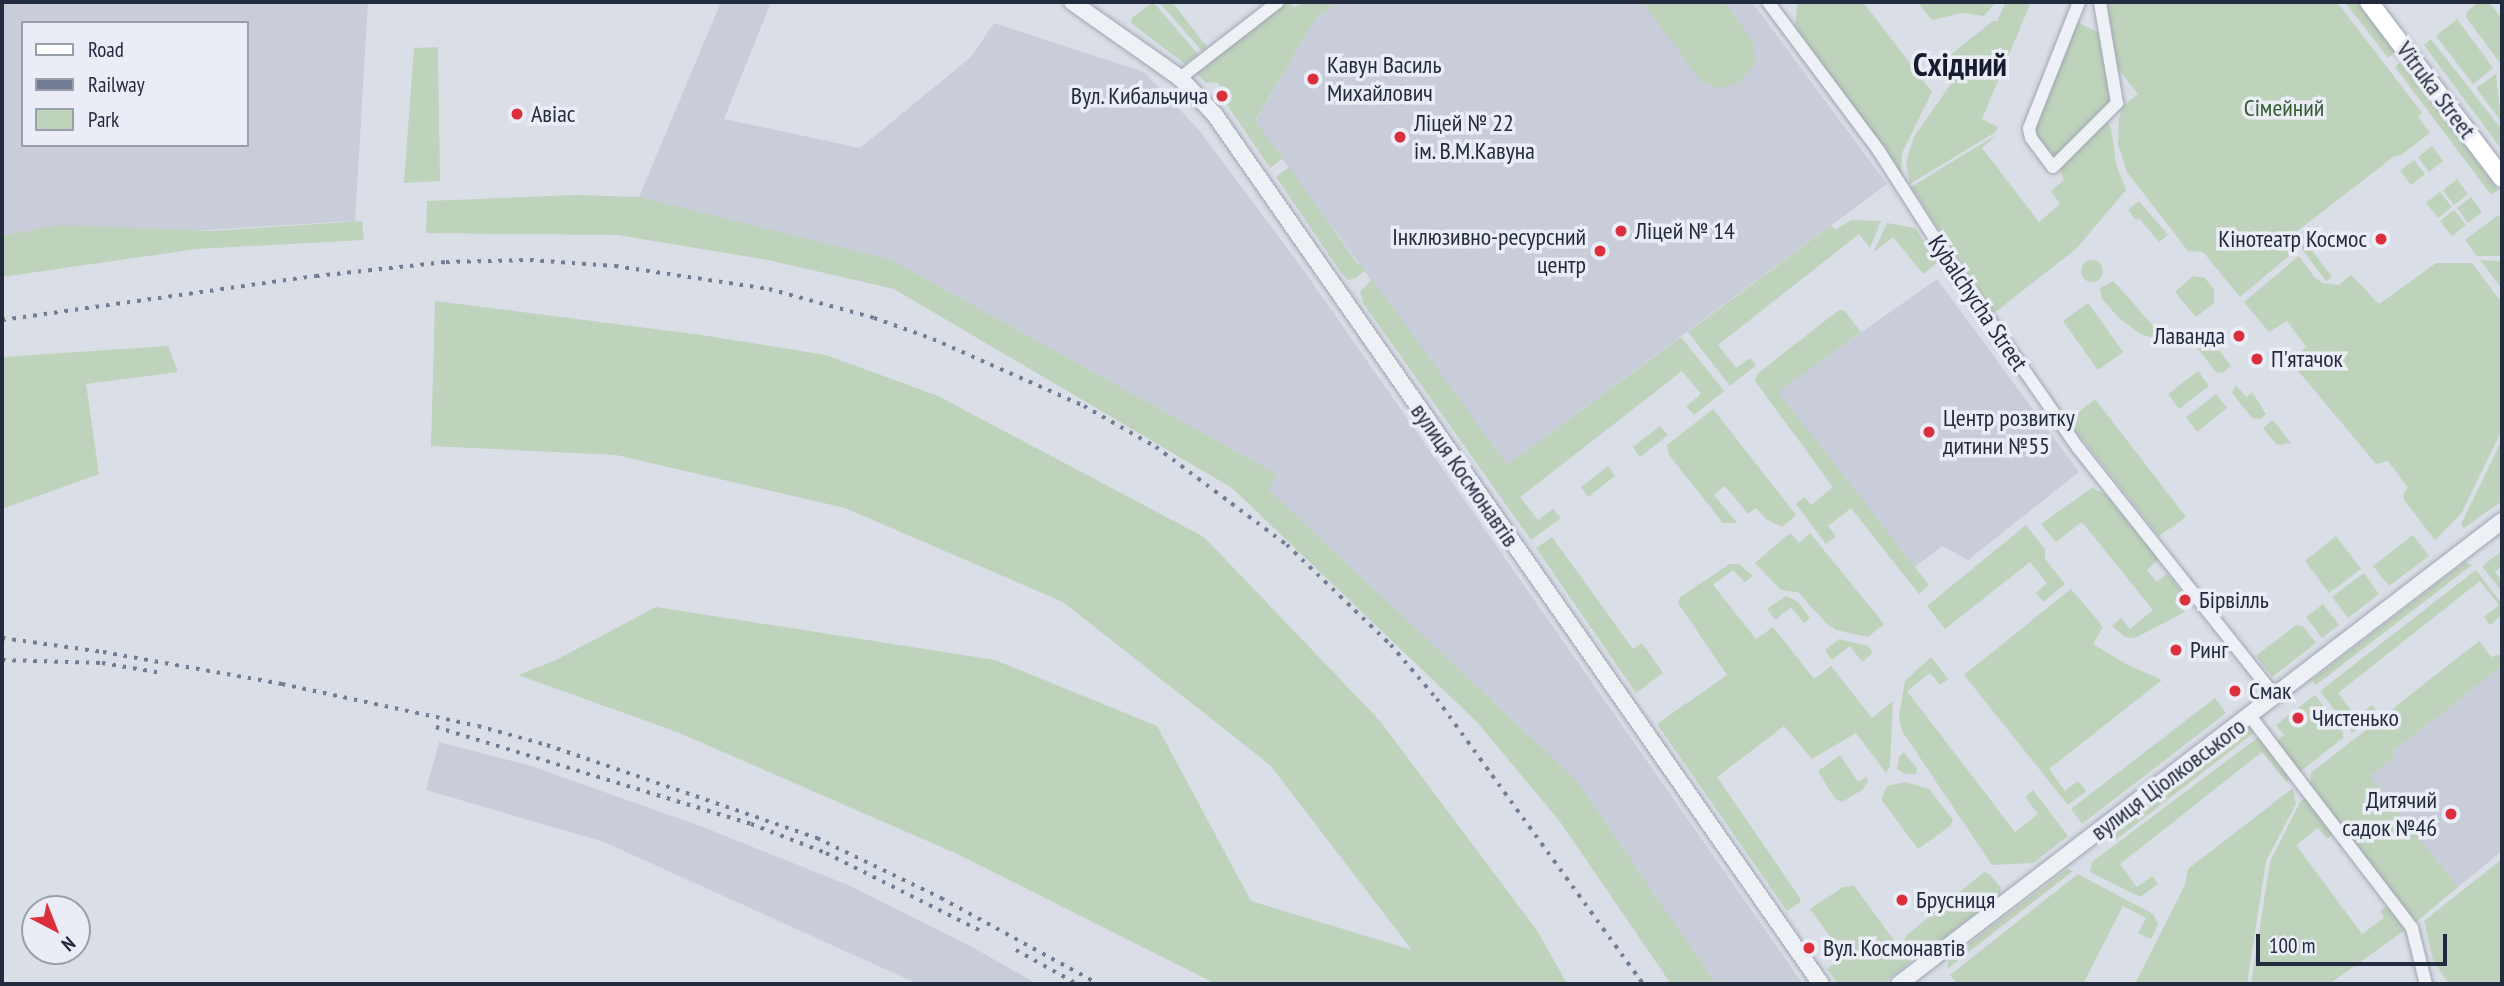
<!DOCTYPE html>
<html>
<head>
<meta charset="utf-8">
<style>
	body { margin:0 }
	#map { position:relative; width:2504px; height:986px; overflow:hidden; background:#dadee7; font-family:"PT Sans Narrow",sans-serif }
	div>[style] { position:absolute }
	.built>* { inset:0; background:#c8cdd9 }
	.green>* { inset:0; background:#bfd2bb }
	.round { border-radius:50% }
	.roads { filter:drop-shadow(0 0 2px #9fa5b1) drop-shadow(0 0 2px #9fa5b1) }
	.minor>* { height:12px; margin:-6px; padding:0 6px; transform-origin:6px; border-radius:6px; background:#edf0f5 }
	.tertiary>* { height:16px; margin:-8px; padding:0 8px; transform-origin:8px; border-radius:8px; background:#edf0f5 }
	.secondary>* { height:18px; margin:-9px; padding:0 9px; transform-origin:9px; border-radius:9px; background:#fff }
	.rail>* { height:3.5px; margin-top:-1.75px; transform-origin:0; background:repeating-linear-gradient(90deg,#727c92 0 3.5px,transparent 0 10.5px) }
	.dots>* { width:19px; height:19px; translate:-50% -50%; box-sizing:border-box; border:4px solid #eaedf5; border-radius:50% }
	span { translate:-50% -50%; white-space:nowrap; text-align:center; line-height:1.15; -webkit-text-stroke:7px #eaedf5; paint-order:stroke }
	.poi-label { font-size:24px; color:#232b3e }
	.left { translate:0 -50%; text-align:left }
	.right { translate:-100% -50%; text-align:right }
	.street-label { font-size:24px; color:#232b3e }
	.park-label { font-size:24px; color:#345b2f }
	.district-label { font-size:32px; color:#161c2f; font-weight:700 }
	.frame { position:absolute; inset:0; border:4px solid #232b3e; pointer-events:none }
	.legend { position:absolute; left:21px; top:21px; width:228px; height:126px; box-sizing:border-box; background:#eaedf5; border:2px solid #9a9fac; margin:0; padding:9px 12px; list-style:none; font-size:21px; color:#232b3e }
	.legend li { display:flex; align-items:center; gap:14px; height:35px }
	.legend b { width:35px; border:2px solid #9a9fac }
	.north { position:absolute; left:21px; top:895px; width:70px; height:70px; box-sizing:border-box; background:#eaedf5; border:2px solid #9a9fac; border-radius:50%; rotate:138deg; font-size:19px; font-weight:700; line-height:28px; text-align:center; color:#232b3e }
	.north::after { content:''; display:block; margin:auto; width:24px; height:32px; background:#dc2f3d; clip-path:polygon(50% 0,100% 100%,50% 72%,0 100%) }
	.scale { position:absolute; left:2256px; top:934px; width:191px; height:32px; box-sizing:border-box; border:4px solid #232b3e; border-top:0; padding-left:9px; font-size:21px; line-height:24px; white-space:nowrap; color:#232b3e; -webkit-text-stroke:5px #eaedf5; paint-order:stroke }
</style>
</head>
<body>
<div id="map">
	<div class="built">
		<i style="clip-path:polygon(evenodd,2px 2px,368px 2px,355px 221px,5px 242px,2px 199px,2px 2px,23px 23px,247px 23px,247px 145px,23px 145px,23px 23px)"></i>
		<i style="clip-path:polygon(721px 2px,771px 2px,724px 119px,860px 148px,971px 57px,994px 23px,1144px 72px,1199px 130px,1307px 275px,1803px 984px,1716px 984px,1577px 781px,1269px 490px,1277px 474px,892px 260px,682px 210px,639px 197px)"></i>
		<i style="clip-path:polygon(1338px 2px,1752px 2px,1887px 184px,1507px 465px,1255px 122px,1315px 19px)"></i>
		<i style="clip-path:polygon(1937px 279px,2079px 472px,1968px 560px,1942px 546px,1915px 567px,1777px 392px)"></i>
		<i style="clip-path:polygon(2502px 666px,2502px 851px,2458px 887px,2370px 776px,2395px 757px,2392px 752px)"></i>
		<i style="clip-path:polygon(439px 742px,531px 766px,703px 827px,848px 885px,972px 947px,1037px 984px,918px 984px,604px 842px,426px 790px)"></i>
	</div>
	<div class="green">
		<i style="clip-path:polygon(1153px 2px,1198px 54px,1185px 64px,1131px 23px,1132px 18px)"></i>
		<i style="clip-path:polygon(1159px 2px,1172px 2px,1207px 47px,1202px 51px)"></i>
		<i style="clip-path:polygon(1285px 2px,1295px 7px,1305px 2px,1338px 2px,1315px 19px,1255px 121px,1283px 158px,1270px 168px,1227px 105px,1232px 100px,1216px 82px,1206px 83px,1195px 71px)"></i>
		<i style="clip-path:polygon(1642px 2px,1724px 2px,1753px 41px,1755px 62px,1740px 82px,1720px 88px,1702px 82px)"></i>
		<i style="clip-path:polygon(1797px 2px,1863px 2px,1932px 92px,1902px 153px,1901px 178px,1795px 30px)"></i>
		<i style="clip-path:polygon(1917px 2px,1996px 2px,1984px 16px,1961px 13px,1932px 20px)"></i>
		<i style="clip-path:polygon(2006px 2px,2031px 2px,1982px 119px,1998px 127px,1996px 132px,1910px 184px,1906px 162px,1914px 137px,1959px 72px,1950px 55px,1993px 21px,1997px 21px)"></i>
		<i style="clip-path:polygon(2105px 2px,2337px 2px,2422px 113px,2418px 117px,2430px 133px,2401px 155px,2393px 157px,2287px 239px,2295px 251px,2240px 297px,2203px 252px,2188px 251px,2127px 172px,2118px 144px,2119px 118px,2124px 105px,2138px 94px,2115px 65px)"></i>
		<i style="clip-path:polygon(2345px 2px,2357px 2px,2395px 52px,2388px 58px)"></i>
		<i style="clip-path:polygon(2478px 2px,2488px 2px,2502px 18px,2502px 61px,2500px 63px,2466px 17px,2467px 12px)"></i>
		<i style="clip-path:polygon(2457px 19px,2493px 68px,2473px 84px,2436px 36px)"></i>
		<i style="clip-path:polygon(2077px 22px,2101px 34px,2111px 94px,2109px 103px,2057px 160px,2037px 137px,2035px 127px)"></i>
		<i style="clip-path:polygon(2431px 39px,2502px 130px,2502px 150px,2424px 45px)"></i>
		<i style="clip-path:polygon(438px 47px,440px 181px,404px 183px,414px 48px)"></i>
		<i style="clip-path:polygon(2402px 61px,2498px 190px,2491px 195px,2395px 67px)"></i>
		<i style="clip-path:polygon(2496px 74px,2501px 121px,2476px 88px)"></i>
		<i style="clip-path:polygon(2107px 121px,2111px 128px,2116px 164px,2126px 190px,2076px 249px,1994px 313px,1911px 187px,1996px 135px,1982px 148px,2039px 222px,2060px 204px,2051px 191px,2064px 180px,2059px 168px)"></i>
		<i style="clip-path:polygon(2432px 146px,2443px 161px,2429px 172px,2418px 157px)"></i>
		<i style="clip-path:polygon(2414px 160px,2425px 174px,2411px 185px,2400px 171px)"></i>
		<i style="clip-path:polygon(1289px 167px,1357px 263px,1366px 270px,1356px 278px,1348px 280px,1342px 274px,1276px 177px)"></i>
		<i style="clip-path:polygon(2457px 179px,2468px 194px,2454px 205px,2443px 190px)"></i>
		<i style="clip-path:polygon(2440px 192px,2452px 207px,2438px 218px,2426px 203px)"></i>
		<i style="clip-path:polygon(576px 195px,639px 197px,892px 260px,1277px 474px,1269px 490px,1577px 781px,1716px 984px,1671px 984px,1561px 823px,1477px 722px,1232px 488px,894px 289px,768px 260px,617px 235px,426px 233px,427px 201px)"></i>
		<i style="clip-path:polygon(2471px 197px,2482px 212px,2468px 223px,2457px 208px)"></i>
		<i style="clip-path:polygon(2139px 201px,2168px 235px,2159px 242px,2139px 218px,2136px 220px,2128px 210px)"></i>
		<i style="clip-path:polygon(2454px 210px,2466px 225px,2452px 236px,2440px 221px)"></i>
		<i style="clip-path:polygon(2498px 215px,2502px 221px,2502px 256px,2477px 256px,2465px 240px)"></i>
		<i style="clip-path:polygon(1851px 220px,1881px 221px,1870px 248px,1859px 234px,1718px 345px,1736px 368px,1750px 358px,1756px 365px,1730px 386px,1688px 332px,1832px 225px,1835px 230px)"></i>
		<i style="clip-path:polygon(362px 221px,364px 240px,196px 249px,2px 277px,2px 236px,59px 225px,213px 231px)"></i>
		<i style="clip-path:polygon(1887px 223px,1915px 228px,1938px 262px,1923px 274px,1893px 237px,1873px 253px)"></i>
		<i style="clip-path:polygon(2312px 229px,2325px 242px,2313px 252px,2332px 277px,2326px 281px,2301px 248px,2302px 237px)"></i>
		<i style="clip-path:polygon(2299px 256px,2315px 278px,2323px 283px,2339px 285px,2351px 275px,2379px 304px,2436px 263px,2472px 263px,2502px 303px,2502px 430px,2461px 514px,2435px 540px,2404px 500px,2403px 494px,2408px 488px,2388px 461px,2376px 464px,2294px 366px,2294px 359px,2306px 347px,2287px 321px,2269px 332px,2244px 302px)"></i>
		<i class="round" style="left:2081px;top:260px;width:22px;height:22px"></i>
		<i style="clip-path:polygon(2480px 260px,2502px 261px,2502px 289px)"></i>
		<i style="clip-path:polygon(2193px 276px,2205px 278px,2214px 290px,2214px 303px,2196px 317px,2175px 292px)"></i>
		<i style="clip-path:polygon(1372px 279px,1507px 465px,1681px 337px,1724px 391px,1694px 415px,1686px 406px,1701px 394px,1682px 371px,1520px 497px,1538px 520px,1553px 509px,1561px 518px,1531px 540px,1363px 303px,1360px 292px)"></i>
		<i style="clip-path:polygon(2113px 281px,2117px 285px,2161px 335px,2156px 339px,2140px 334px,2119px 318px,2102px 299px,2100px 288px)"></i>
		<i style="clip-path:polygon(435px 301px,702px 335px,826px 355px,938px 396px,1204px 537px,1380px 721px,1538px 932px,1567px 984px,1216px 984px,955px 853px,677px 732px,518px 675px,556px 660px,656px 607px,995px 660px,1157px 726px,1251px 901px,1412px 950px,1270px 765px,1063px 602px,845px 508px,616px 455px,431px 446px)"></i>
		<i style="clip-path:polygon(2088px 303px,2123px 352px,2098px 370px,2063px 321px)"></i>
		<i style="clip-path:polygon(1839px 310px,1844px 310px,1861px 332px,1778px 392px,1929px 585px,1919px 594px,1851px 508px,1828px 526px,1836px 536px,1826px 544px,1796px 504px,1805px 497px,1811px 505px,1833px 487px,1755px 381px,1757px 374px)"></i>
		<i style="clip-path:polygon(2210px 339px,2231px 366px,2222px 373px,2216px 372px,2198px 349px)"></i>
		<i style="clip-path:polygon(168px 346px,178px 372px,86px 384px,99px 474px,2px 509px,2px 357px)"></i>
		<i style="clip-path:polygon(2198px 371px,2209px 386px,2179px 409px,2168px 394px)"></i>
		<i style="clip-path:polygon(2236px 385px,2246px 397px,2252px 392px,2266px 414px,2260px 419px,2252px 418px,2232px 393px)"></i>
		<i style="clip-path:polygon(2216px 394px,2227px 408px,2197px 432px,2186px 417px)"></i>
		<i style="clip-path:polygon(2095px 399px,2186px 517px,2159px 536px,2068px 421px)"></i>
		<i style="clip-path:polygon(1713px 409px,1796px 515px,1782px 527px,1766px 519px,1756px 508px,1748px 514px,1725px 486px,1714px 495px,1737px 523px,1723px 523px,1669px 455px,1667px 445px)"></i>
		<i style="clip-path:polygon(2273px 420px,2291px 443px,2277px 445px,2263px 428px)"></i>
		<i style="clip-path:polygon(1660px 426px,1668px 435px,1640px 457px,1633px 447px)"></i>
		<i style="clip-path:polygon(2502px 440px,2502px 501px,2464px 528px,2461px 524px)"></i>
		<i style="clip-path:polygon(1608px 466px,1615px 476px,1588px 497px,1581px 487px)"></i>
		<i style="clip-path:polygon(2092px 488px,2105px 494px,2159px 559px,2147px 570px,2157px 582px,2167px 574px,2183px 593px,2175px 601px,2185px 612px,2135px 638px,2125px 637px,2112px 626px,2121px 618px,2130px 629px,2153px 610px,2082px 522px,2056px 542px,2041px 524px)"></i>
		<i style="clip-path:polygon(2026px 525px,2045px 549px,2045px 559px,2065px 584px,2043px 602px,2036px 593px,2047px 583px,2030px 562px,1945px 629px,1927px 606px)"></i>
		<i style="clip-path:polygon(1790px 533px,1799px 543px,1810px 533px,1884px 624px,1868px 637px,1836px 630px,1826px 623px,1798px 592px,1781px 590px,1755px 563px)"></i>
		<i style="clip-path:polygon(2413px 535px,2429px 556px,2389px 586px,2373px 566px)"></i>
		<i style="clip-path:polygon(2336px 536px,2361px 569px,2329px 593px,2305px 561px)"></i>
		<i style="clip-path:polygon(1552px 537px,1633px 649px,1642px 643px,1663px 673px,1636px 693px,1536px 548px)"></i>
		<i style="clip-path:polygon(2502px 551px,2502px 566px,2495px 572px,2502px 581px,2502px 592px,2482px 566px)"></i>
		<i style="clip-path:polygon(2465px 562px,2472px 565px,2316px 685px,2312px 680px)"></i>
		<i style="clip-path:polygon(1730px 564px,1739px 564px,1753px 576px,1745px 582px,1733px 570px,1713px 585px,1756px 639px,1773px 627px,1814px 679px,1831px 666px,1872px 718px,1893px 701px,1890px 767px,1886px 773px,1856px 733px,1812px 759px,1784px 726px,1717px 777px,1800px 898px,1800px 902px,1787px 911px,1657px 724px,1727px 675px,1678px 603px,1680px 597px)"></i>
		<i style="clip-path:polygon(2476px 570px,2502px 604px,2502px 615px,2490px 625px,2484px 617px,2499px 605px,2480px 581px,2338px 693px,2356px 717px,2372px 705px,2378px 713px,2352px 733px,2320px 691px)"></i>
		<i style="clip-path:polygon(2364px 573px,2379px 594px,2348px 618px,2332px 597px)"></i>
		<i style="clip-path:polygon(2071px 589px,2103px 627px,2093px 644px,2126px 664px,2162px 680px,2049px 769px,2065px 791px,2078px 781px,2086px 791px,2068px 805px,1964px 675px)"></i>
		<i style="clip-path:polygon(1786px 596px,1798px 602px,1810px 618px,1804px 623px,1791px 607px,1775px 620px,1767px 609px)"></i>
		<i style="clip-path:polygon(2323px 604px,2339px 625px,2322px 638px,2306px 617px)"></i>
		<i style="clip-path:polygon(2296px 625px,2303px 626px,2316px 643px,2272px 677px,2256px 656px)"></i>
		<i style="clip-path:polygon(1839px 639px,1868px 646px,1873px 653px,1862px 662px,1850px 646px,1832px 660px,1825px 650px)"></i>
		<i style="clip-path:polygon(2479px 641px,2491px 657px,2502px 654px,2502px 666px,2392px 752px,2395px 757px,2370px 776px,2458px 887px,2416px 922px,2311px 785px,2311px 773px)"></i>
		<i style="clip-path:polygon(1931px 657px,1948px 679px,1940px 685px,1930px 673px,1907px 691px,2015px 832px,2038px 814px,2025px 797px,2033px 790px,2068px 836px,2033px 863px,1992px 865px,1902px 731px,1899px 716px,1905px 681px)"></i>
		<i style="clip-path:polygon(2315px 695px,2343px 732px,2343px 738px,2300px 772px,2275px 742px,2284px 735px,2276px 725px)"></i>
		<i style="clip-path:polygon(2215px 698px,2226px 713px,2082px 824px,2071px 809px)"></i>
		<i style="clip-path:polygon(2250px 728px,2256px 731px,2117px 839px,2112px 834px)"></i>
		<i style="clip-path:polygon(2260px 736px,2289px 777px,2287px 783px,2262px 752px,2120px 864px,2137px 887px,2152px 876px,2158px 884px,2140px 897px,2090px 872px,2092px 862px)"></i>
		<i style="clip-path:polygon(1904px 752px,1917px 769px,1916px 774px,1905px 774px,1897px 769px,1899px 757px)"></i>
		<i style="clip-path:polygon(1840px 755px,1858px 782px,1866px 777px,1868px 781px,1862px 790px,1842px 802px,1835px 799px,1818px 771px)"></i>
		<i style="clip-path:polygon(1905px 782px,1929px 789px,1953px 820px,1950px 826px,1918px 849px,1881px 799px,1887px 786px)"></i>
		<i style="clip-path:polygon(2293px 788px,2296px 804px,2266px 861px,2247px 984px,2135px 984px,2185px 885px,2188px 869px)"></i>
		<i style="clip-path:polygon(2306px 797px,2333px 834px,2327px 839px,2318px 828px,2296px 845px,2362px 934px,2384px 918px,2380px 911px,2387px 906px,2405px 930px,2329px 984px,2251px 984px,2270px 862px,2300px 802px)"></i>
		<i style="clip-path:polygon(2502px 859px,2502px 981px,2498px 984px,2449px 984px,2433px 960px,2424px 921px)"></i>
		<i style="clip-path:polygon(2067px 869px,2073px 871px,1947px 969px,1949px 959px)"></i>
		<i style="clip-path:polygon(1984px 872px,1990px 874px,2001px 888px,2000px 895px,1922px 955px,1913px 954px,1904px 941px,1907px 935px)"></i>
		<i style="clip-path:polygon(2078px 874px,2153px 914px,2158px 924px,2151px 939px,2138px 933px,2146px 918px,2123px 906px,2083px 984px,1957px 984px,1950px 975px)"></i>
		<i style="clip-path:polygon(1854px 886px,1910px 962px,1883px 984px,1838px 984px,1827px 969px,1844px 956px,1810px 909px,1843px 887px)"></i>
	</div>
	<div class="roads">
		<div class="minor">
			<i style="left:1768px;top:2px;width:186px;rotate:53.3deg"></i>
			<i style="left:1879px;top:151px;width:148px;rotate:57.4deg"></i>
			<i style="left:1959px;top:276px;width:211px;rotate:55.3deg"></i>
			<i style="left:2079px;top:449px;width:315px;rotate:51.6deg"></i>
			<i style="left:2079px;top:2px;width:136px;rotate:111.6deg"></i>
			<i style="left:2029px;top:128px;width:10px;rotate:79deg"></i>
			<i style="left:2031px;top:138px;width:36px;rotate:53deg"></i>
			<i style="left:2053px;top:167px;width:91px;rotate:-45deg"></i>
			<i style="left:2117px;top:103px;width:102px;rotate:-99.6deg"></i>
			<i style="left:1180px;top:78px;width:124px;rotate:-37.8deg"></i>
			<i style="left:2250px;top:716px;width:267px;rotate:52.6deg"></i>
			<i style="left:2412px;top:928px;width:58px;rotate:76deg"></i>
		</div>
		<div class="tertiary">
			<i style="left:1072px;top:2px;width:132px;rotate:35.1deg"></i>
			<i style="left:1180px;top:78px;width:51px;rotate:46.6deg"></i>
			<i style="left:1215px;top:115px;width:1059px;rotate:55.11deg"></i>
			<i style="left:1899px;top:984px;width:760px;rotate:-37.52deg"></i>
		</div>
		<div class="secondary">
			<i style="left:2369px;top:2px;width:221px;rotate:52.9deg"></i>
		</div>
	</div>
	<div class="rail">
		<i style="left:2px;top:320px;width:317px;rotate:-8deg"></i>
		<i style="left:316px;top:276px;width:131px;rotate:-6.1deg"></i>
		<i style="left:446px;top:262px;width:84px;rotate:-1.4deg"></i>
		<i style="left:530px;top:260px;width:85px;rotate:4deg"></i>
		<i style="left:615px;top:266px;width:156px;rotate:8.5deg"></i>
		<i style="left:769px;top:289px;width:109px;rotate:15.4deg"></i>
		<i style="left:874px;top:318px;width:63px;rotate:19.6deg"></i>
		<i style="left:933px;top:339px;width:165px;rotate:23.9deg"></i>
		<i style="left:1084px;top:406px;width:83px;rotate:29.7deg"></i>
		<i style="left:1156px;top:447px;width:164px;rotate:36.8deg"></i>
		<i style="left:1287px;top:545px;width:144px;rotate:43.9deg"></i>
		<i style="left:1391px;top:645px;width:71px;rotate:49.6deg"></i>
		<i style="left:1437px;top:699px;width:352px;rotate:54.1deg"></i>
		<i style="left:2px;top:638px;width:102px;rotate:7.9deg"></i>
		<i style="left:103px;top:652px;width:182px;rotate:10.1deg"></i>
		<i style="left:282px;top:684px;width:200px;rotate:12.1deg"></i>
		<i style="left:478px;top:726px;width:72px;rotate:15.4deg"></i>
		<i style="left:547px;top:745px;width:286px;rotate:19deg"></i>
		<i style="left:817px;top:838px;width:138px;rotate:25.8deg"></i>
		<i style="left:941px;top:898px;width:180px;rotate:28.6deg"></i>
		<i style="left:2px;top:660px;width:100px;rotate:1.7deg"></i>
		<i style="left:102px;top:663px;width:61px;rotate:9.5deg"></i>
		<i style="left:436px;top:727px;width:330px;rotate:17.1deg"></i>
		<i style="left:751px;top:824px;width:80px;rotate:21.1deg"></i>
		<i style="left:826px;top:853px;width:178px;rotate:26.7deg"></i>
		<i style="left:1016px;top:950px;width:70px;rotate:29.1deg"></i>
	</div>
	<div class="dots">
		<i style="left:1313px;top:79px;background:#dc2f3d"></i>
		<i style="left:1222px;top:96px;background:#dc2f3d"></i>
		<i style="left:517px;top:114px;background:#dc2f3d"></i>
		<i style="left:1400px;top:137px;background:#dc2f3d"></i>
		<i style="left:1621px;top:231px;background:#dc2f3d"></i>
		<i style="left:2381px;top:239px;background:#dc2f3d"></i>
		<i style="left:1600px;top:251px;background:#dc2f3d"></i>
		<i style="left:2239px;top:336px;background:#dc2f3d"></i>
		<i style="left:2257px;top:359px;background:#dc2f3d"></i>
		<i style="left:1929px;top:432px;background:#dc2f3d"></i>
		<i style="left:2185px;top:600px;background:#dc2f3d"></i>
		<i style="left:2176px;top:650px;background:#dc2f3d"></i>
		<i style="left:2235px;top:691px;background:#dc2f3d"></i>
		<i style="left:2298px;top:718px;background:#dc2f3d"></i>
		<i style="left:2451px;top:814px;background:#dc2f3d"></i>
		<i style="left:1902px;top:900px;background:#dc2f3d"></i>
		<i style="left:1809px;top:948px;background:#dc2f3d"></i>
	</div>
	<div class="poi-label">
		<span class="left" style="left:1327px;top:79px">Кавун Василь<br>Михайлович</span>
		<span class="right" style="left:1208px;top:96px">Вул. Кибальчича</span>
		<span class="left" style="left:531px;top:114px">Авіас</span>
		<span class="left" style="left:1414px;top:137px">Ліцей № 22<br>ім. В.М.Кавуна</span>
		<span class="left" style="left:1635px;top:231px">Ліцей № 14</span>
		<span class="right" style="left:1586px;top:251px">Інклюзивно-ресурсний<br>центр</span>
		<span class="right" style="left:2367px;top:239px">Кінотеатр Космос</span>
		<span class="right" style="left:2225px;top:336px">Лаванда</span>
		<span class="left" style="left:2271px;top:359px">П'ятачок</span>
		<span class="left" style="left:1943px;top:432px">Центр розвитку<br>дитини №55</span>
		<span class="left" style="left:2199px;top:600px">Бірвілль</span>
		<span class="left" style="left:2190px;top:650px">Ринг</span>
		<span class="left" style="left:2249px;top:691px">Смак</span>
		<span class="left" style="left:2312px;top:718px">Чистенько</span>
		<span class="right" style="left:2437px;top:814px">Дитячий<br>садок №46</span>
		<span class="left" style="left:1916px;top:900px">Брусниця</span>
		<span class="left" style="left:1823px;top:948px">Вул. Космонавтів</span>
	</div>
	<div class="street-label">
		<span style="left:2436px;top:90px;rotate:53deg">Vitruka Street</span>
		<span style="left:1978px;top:303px;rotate:56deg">Kybalchycha Street</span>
		<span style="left:1465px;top:475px;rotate:55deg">вулиця Космонавтів</span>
		<span style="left:2168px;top:779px;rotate:-37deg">вулиця Ціолковського</span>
	</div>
	<div class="park-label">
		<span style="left:2284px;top:108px">Сімейний</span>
	</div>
	<div class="district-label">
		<span style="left:1960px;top:64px">Східний</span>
	</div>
	<div class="frame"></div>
	<ul class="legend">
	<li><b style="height:9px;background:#fff"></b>Road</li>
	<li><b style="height:9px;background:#727c92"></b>Railway</li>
	<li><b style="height:19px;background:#bfd2bb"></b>Park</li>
	</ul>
	<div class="north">N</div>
	<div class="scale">100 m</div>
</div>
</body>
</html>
